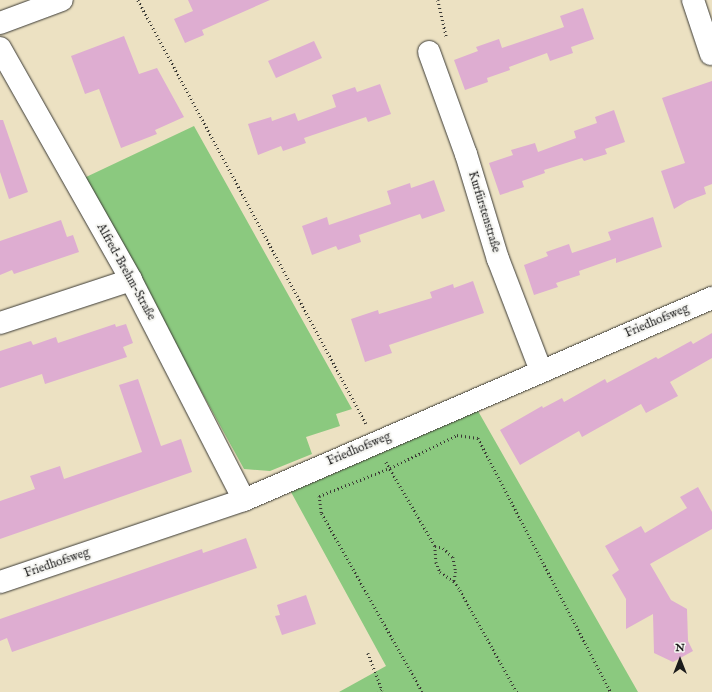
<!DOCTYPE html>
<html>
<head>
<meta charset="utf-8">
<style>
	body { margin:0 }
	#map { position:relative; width:712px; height:692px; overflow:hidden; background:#ece1c2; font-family:"IM FELL English",serif }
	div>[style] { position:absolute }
	.green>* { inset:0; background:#8bc97f }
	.building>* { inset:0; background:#deadd1 }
	.path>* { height:2.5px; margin-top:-1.25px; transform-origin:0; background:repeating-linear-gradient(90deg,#3b3a35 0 1px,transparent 0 4px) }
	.roads { filter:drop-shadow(0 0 1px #3b3a35) drop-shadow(0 0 1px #3b3a35) }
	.minor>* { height:22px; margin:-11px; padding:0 11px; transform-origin:11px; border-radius:11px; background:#fff }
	span { translate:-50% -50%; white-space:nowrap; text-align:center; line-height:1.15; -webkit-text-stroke:4px #f6f6f2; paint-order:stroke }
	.street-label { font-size:12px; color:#1c1c1c }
	.north { position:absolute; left:660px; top:640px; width:40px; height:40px; -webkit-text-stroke:3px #f6f6f2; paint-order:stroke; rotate:0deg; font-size:11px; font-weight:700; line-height:16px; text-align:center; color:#1c1c1c }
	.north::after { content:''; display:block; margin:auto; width:14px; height:18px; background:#1c1c1c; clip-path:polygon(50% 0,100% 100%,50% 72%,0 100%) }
</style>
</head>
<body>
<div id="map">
	<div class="green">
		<i style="clip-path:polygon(194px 126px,352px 409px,336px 414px,340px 426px,306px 437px,312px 454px,270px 471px,244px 469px,84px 178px)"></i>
		<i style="clip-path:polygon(478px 411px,638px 692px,339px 692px,386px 666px,291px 492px)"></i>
	</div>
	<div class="building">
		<i style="clip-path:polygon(188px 0,270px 0,202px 30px,204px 35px,185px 43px,174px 19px,193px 11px)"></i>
		<i style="clip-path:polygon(583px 8px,594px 39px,571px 47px,573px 53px,550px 61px,547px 53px,509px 67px,510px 70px,487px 78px,488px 82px,465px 90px,454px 60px,478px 51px,476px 47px,499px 39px,502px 48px,564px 27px,560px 16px)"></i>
		<i style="clip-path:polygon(124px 36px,139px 74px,157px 68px,184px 117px,155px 130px,157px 134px,121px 148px,99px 89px,85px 94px,71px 56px)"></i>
		<i style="clip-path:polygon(314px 41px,322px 58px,276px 78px,268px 61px)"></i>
		<i style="clip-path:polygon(712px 81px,712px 184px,704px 187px,706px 194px,687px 201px,674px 209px,661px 171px,685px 163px,662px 98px)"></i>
		<i style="clip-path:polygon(380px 84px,391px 114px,368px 122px,366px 117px,304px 138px,306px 143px,283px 151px,281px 146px,258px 155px,248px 124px,271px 117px,272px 121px,295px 113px,298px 121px,336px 107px,332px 95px,355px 87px,357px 92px)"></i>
		<i style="clip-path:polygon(614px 110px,625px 142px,605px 149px,607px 154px,584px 161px,582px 158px,544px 170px,545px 173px,522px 181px,524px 187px,500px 195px,489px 163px,513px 155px,511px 150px,535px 143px,538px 152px,576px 138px,574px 131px,597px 123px,595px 117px)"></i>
		<i style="clip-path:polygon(0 120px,3px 120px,28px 192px,9px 199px,0 172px)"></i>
		<i style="clip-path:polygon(434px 180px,445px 211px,422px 219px,420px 214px,359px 235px,361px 242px,338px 250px,336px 246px,312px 255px,302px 226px,327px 217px,329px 225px,391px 204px,387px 191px,410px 183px,411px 188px)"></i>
		<i style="clip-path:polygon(653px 217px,662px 247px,616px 263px,616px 258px,579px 271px,580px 275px,556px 283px,558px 287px,534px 295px,524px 265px,548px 256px,546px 252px,569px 244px,572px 253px,611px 240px,608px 232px)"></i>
		<i style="clip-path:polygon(61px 220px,67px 237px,73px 235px,79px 252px,14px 274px,12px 270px,0 275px,0 241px)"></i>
		<i style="clip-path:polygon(473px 281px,484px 313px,389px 345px,392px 353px,365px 362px,351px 319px,378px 310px,379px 314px,432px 298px,430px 292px,453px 284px,454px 288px)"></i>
		<i style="clip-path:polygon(115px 324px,116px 327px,126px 324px,133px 343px,123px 347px,127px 357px,45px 384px,42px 374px,0 388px,0 351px,31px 341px,33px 345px,56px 337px,58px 343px)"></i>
		<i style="clip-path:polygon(712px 333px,712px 358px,670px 382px,678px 396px,646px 413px,641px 404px,582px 437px,579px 431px,520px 465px,500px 430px,542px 406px,543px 408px,562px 398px,564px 402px,605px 379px,607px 383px,656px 357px,658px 359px,691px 341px,693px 344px)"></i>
		<i style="clip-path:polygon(138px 379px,161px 446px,181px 439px,192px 472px,0 539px,0 501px,35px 489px,30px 476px,60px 466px,64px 479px,142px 452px,119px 385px)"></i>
		<i style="clip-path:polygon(698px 487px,712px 512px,712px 529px,650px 564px,671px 600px,687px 609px,688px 641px,693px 651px,673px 662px,654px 653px,653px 614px,626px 629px,626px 599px,612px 575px,619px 570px,605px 546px,641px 526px,645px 533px,687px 508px,680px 497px)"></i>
		<i style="clip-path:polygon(246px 538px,257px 568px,12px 652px,7px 638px,0 641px,0 619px,202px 549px,203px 553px)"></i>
		<i style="clip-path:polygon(306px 595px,316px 624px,282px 635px,275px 616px,280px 615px,277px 605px)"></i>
	</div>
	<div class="path">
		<i style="left:138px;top:0;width:481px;rotate:61.7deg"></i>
		<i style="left:438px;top:0;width:39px;rotate:77deg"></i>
		<i style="left:386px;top:462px;width:97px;rotate:59.7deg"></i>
		<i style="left:435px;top:546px;width:16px;rotate:86deg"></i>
		<i style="left:436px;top:562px;width:11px;rotate:68deg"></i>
		<i style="left:440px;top:572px;width:17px;rotate:33deg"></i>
		<i style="left:454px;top:581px;width:11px;rotate:56deg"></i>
		<i style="left:460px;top:590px;width:117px;rotate:60.8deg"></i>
		<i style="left:435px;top:546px;width:8px;rotate:14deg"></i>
		<i style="left:443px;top:548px;width:13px;rotate:42deg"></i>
		<i style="left:453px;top:557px;width:15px;rotate:79deg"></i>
		<i style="left:456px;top:572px;width:9px;rotate:103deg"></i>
		<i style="left:368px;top:653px;width:40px;rotate:69deg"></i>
		<i style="left:382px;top:690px;width:4px;rotate:146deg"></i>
		<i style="left:422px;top:692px;width:206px;rotate:-119.4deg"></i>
		<i style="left:321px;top:513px;width:17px;rotate:-97deg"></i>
		<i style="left:319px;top:496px;width:76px;rotate:-21.5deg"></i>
		<i style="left:390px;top:468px;width:75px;rotate:-26.2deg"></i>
		<i style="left:457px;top:435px;width:21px;rotate:8deg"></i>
		<i style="left:478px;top:438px;width:287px;rotate:62.4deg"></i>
	</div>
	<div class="roads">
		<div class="minor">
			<i style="left:693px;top:0;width:57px;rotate:71.6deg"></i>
			<i style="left:0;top:23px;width:66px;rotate:-20.4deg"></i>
			<i style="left:0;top:48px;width:266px;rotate:60.5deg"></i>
			<i style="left:131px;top:280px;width:247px;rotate:62.8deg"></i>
			<i style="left:429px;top:52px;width:109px;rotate:70.1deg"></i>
			<i style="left:466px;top:154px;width:110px;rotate:73.1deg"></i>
			<i style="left:498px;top:259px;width:120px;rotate:69deg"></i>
			<i style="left:0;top:323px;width:138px;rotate:-18.2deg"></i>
			<i style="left:0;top:582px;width:257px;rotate:-18.6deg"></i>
			<i style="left:244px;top:500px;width:510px;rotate:-23.35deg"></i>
		</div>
	</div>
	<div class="street-label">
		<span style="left:484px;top:212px;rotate:73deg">Kurfürstenstraße</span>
		<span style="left:126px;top:272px;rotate:61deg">Alfred-Brehm-Straße</span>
		<span style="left:657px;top:321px;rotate:-23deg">Friedhofsweg</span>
		<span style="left:359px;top:449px;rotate:-23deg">Friedhofsweg</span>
		<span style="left:57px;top:563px;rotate:-19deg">Friedhofsweg</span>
	</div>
	<div class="north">N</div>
</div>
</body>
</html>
